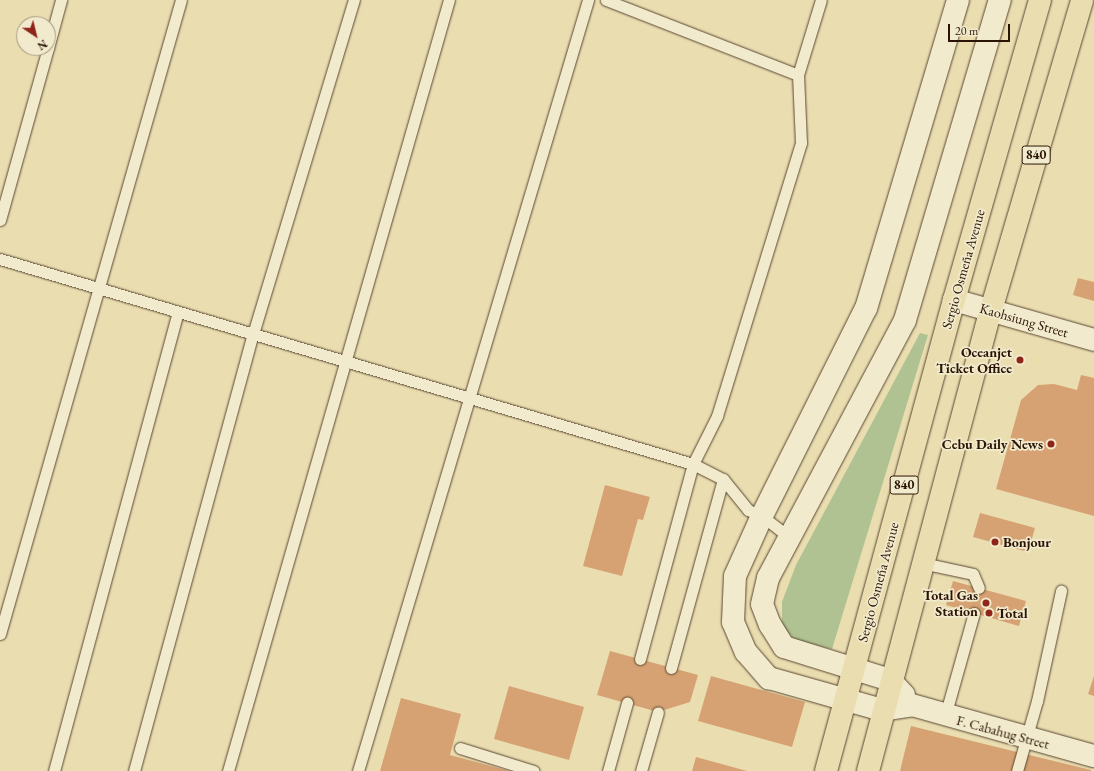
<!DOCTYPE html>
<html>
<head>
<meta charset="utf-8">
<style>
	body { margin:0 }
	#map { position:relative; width:1094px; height:771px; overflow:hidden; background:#eadeb1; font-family:"EB Garamond",serif }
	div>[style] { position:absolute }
	.green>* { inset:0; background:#b0c291 }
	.building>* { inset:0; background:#d7a273 }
	.roads { filter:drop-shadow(0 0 1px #5b4631) drop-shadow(0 0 1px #5b4631) }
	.service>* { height:11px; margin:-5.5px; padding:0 5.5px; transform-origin:5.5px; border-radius:5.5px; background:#f1eacc }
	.minor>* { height:22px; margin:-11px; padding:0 11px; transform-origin:11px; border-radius:11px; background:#f1eacc }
	.secondary>* { height:22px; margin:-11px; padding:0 11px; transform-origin:11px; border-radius:11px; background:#f1eacc }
	.trunk>* { height:22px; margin:-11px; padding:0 11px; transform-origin:11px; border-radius:11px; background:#eadeb1 }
	.dots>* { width:11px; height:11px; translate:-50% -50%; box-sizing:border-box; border:2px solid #f1eacc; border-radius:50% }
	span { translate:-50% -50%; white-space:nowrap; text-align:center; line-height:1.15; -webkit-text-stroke:3.5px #f1eacc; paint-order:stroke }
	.shield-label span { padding:1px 3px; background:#f1eacc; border:1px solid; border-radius:3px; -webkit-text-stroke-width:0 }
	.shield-label { font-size:13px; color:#2b1406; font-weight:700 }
	.street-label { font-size:14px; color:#2b1406 }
	.poi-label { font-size:14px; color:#2b1406; font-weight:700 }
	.right { translate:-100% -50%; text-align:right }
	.left { translate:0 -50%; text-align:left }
	.north { position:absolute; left:16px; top:16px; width:40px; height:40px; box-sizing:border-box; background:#f1eacc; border:1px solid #a2947d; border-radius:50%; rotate:145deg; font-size:11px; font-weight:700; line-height:16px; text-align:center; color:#2b1406 }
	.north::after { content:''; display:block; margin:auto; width:14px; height:18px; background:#8f2418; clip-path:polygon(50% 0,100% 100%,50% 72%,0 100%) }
	.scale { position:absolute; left:948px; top:24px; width:62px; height:18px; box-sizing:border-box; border:2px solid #2b1406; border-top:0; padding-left:5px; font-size:12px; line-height:14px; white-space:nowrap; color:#2b1406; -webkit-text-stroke:3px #f1eacc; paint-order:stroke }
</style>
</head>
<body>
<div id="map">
	<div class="green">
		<i style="clip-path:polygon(920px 333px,928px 335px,832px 649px,796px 641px,782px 626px,782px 602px,796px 565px)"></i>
	</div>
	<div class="building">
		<i style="clip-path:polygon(1078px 278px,1094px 282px,1094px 301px,1073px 295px)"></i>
		<i style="clip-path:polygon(1081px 375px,1094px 378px,1094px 516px,996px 489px,1021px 400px,1038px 385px,1054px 384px,1077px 390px)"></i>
		<i style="clip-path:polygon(605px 485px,650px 497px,643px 520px,638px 519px,622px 576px,583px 566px)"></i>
		<i style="clip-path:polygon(980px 513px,1035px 528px,1028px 552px,973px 537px)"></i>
		<i style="clip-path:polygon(953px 581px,1026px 601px,1019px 626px,946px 605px)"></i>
		<i style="clip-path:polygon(610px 651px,698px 675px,690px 702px,658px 712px,597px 695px)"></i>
		<i style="clip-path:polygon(711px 676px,805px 702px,792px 747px,698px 721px)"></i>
		<i style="clip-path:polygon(1094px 676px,1094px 696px,1088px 694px)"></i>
		<i style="clip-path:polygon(509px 686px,584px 707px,569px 760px,494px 739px)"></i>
		<i style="clip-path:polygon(401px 698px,461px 714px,450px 755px,509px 771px,380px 771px)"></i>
		<i style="clip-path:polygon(911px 726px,1091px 770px,1091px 771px,900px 771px)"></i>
		<i style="clip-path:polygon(696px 757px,747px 771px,692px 771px)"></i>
	</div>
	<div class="roads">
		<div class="service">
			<i style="left:606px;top:0;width:206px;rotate:21.3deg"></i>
			<i style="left:798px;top:75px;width:78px;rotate:-73deg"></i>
			<i style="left:48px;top:48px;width:50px;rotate:-74.8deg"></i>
			<i style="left:0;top:220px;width:179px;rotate:-74.4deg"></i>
			<i style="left:0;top:259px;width:723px;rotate:16.48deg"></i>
			<i style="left:693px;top:464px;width:34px;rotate:27deg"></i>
			<i style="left:723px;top:479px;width:40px;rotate:51deg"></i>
			<i style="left:748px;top:510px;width:15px;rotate:23deg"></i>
			<i style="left:762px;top:516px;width:36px;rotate:38deg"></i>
			<i style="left:922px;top:563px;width:52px;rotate:12.2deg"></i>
			<i style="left:973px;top:574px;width:15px;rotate:67deg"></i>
			<i style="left:0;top:634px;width:659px;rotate:-74.07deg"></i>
			<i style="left:640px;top:659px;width:202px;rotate:-74.8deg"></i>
			<i style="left:693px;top:464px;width:54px;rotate:-63.4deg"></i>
			<i style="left:717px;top:416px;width:286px;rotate:-72.9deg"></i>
			<i style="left:801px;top:143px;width:68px;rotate:-92.5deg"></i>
			<i style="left:671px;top:668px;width:196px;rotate:-74.6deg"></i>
			<i style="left:945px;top:716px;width:107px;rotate:-74.3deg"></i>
			<i style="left:460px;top:748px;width:77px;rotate:17.3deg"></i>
			<i style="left:54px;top:771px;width:475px;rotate:-74.9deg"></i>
			<i style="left:134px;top:771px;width:453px;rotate:-74.8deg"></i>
			<i style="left:253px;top:334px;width:349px;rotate:-73.2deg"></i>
			<i style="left:228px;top:771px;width:802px;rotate:-74.01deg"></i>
			<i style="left:358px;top:771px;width:805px;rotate:-73.39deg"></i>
			<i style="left:608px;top:771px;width:71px;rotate:-74.4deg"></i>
			<i style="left:641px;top:771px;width:61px;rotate:-73.9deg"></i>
			<i style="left:1017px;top:771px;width:73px;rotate:-74.1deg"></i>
			<i style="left:1037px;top:701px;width:113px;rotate:-77.7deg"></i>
		</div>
		<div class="minor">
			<i style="left:958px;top:0;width:321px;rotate:106.6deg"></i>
			<i style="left:866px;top:308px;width:233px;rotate:116.6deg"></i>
			<i style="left:762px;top:516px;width:66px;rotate:114.2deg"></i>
			<i style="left:735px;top:576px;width:46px;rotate:92.5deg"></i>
			<i style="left:733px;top:622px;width:33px;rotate:67deg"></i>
			<i style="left:746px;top:652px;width:35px;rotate:49deg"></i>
			<i style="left:769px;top:678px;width:117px;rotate:15.8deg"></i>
			<i style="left:882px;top:710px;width:30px;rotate:-9deg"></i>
			<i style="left:912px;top:705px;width:189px;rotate:15.7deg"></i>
			<i style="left:904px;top:695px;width:21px;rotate:-133deg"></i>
			<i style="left:890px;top:680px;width:111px;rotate:-162.7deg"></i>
			<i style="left:784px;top:647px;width:26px;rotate:-122deg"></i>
			<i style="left:770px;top:625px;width:22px;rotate:-111deg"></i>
			<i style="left:762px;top:604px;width:27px;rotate:-77deg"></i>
			<i style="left:768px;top:578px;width:292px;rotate:-62deg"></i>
			<i style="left:905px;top:320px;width:334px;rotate:-73.5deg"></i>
		</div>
		<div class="secondary">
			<i style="left:954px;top:300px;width:146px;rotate:15.9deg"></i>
		</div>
		<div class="trunk">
			<i style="left:826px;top:771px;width:488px;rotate:-74.8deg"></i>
			<i style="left:954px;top:300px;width:312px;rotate:-74deg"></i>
			<i style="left:868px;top:771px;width:477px;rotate:-75.1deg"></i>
			<i style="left:991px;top:310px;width:323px;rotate:-73.6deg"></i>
		</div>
	</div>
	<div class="dots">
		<i style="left:1020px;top:360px;background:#8f2418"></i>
		<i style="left:1051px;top:444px;background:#8f2418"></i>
		<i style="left:995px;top:542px;background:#8f2418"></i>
		<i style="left:986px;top:603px;background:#8f2418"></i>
		<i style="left:989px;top:613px;background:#8f2418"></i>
	</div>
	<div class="shield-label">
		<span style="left:1036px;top:155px">840</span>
		<span style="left:904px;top:485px">840</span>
	</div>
	<div class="street-label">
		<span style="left:963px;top:269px;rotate:-74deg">Sergio Osmeña Avenue</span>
		<span style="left:1024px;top:320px;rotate:16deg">Kaohsiung Street</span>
		<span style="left:878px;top:582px;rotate:-75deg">Sergio Osmeña Avenue</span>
		<span style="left:1003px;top:732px;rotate:15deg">F. Cabahug Street</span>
	</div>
	<div class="poi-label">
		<span class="right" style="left:1012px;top:360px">Oceanjet<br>Ticket Office</span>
		<span class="right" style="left:1043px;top:444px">Cebu Daily News</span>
		<span class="left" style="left:1003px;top:542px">Bonjour</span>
		<span class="right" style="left:978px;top:603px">Total Gas<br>Station</span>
		<span class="left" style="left:997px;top:613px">Total</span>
	</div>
	<div class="north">N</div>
	<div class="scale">20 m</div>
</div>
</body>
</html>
